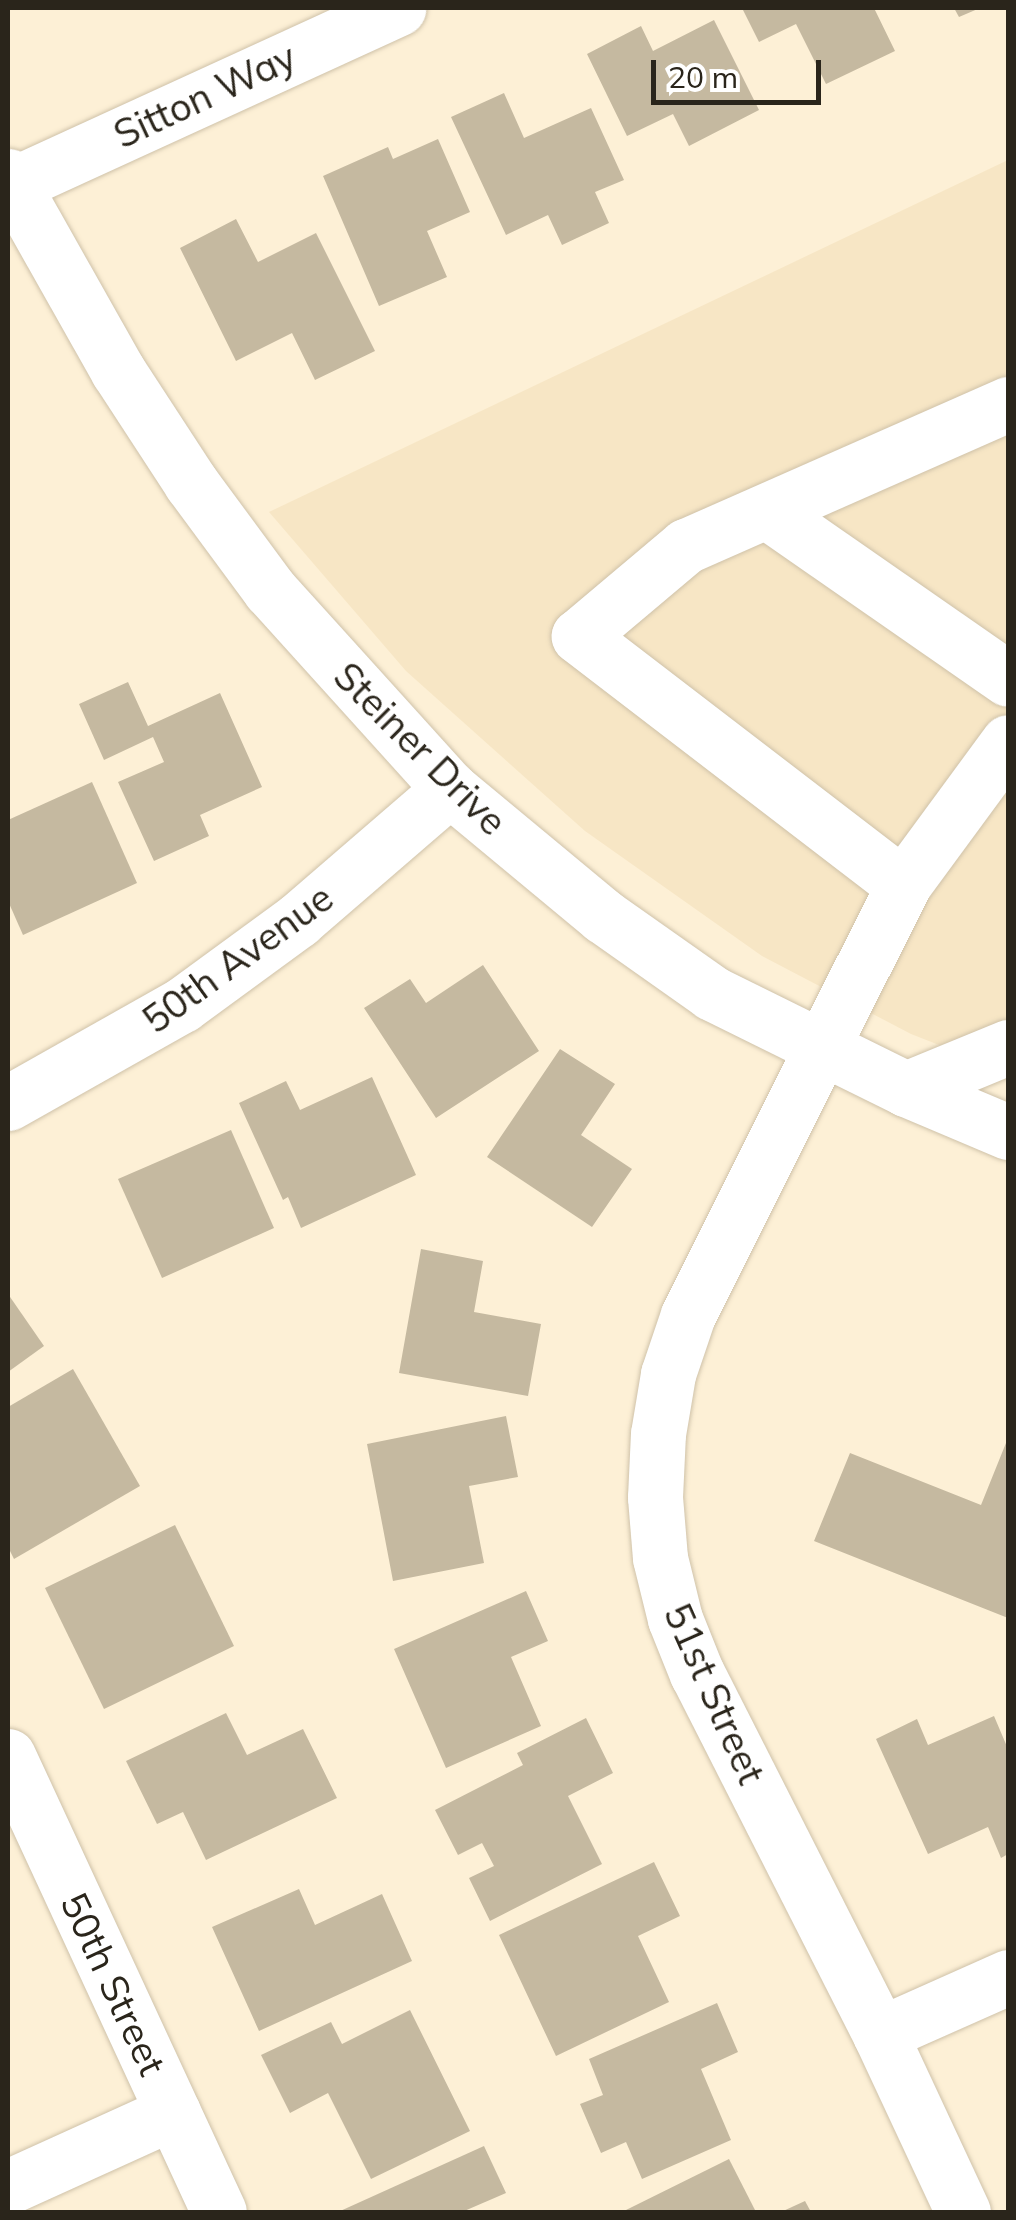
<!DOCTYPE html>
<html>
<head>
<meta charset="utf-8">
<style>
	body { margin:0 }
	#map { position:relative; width:1016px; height:2220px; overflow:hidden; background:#fdf0d6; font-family:Mulish,sans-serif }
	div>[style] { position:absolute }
	.built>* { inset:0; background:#f7e6c5 }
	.building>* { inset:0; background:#c5b9a0 }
	.roads { filter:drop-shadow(0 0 2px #cfc2a9) drop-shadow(0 0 2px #cfc2a9) }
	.minor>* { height:55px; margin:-27.5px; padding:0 27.5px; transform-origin:27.5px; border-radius:27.5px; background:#fff }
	span { translate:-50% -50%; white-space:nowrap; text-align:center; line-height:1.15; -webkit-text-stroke:8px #fff; paint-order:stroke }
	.street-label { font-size:38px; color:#2a251b }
	.frame { position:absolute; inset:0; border:10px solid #2a251b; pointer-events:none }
	.scale { position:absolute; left:651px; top:60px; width:170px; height:45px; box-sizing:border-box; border:5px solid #2a251b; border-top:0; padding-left:12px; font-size:30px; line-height:35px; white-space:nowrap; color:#2a251b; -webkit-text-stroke:8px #fff; paint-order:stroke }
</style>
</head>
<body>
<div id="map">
	<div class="built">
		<i style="clip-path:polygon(1008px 160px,1008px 1072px,911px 1034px,762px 956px,585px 831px,406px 671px,269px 512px)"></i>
	</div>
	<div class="building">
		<i style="clip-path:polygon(742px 8px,874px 8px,895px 51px,826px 84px,796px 24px,759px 42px)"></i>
		<i style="clip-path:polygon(954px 8px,980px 8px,959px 17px)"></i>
		<i style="clip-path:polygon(714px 20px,759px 110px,689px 146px,673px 114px,627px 136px,587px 54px,641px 26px,653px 51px)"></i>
		<i style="clip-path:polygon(504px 93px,524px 138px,591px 108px,624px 180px,595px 192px,609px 223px,562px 245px,548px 215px,506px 235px,451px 117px)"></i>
		<i style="clip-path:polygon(438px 139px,470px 212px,427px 231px,447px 277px,379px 306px,323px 176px,388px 147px,393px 159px)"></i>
		<i style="clip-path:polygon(236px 219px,258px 262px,316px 233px,375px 351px,315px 380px,292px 333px,236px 361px,180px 248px)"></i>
		<i style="clip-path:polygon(128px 682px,148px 726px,220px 693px,262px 787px,200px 815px,209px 836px,154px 861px,118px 782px,164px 762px,153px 737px,104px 760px,79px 704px)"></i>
		<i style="clip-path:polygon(92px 782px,137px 883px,23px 935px,8px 901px,8px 820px)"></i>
		<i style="clip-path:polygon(483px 965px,539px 1051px,436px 1118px,364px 1008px,410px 979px,426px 1003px)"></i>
		<i style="clip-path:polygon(560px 1049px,615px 1084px,581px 1135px,632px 1169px,592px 1227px,487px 1157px)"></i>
		<i style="clip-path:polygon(372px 1077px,416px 1175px,301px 1228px,288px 1197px,283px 1200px,239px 1103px,286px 1081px,300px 1110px)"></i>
		<i style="clip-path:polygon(231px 1130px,274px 1228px,162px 1278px,118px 1179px)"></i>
		<i style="clip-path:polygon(421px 1249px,483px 1261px,474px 1312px,541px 1324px,528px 1396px,399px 1373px)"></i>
		<i style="clip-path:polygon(8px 1294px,44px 1346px,8px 1372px)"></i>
		<i style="clip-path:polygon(73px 1369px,140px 1486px,14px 1559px,8px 1547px,8px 1407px)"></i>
		<i style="clip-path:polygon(506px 1416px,518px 1477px,469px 1486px,484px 1563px,393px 1581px,367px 1444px)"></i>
		<i style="clip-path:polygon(1008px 1438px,1008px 1618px,814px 1541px,850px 1453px,981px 1505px)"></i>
		<i style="clip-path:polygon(175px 1525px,234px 1646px,104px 1709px,45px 1588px)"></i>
		<i style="clip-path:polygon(526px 1591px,548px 1641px,511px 1657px,541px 1726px,446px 1768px,394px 1649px)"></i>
		<i style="clip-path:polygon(226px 1713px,247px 1755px,303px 1729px,337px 1798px,206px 1860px,183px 1812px,157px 1824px,126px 1761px)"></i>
		<i style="clip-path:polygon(994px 1716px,1008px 1749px,1008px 1854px,1001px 1858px,988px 1827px,928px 1854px,876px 1739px,917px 1719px,928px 1745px)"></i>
		<i style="clip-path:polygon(586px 1718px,613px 1773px,568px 1796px,602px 1864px,490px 1921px,469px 1878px,494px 1866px,482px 1843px,458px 1855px,435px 1810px,523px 1765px,517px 1753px)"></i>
		<i style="clip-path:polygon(654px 1862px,680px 1916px,638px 1936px,669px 2002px,556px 2056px,499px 1935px)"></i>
		<i style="clip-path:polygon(299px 1889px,315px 1925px,382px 1894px,412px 1961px,259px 2031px,212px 1927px)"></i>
		<i style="clip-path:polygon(717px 2003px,738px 2052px,701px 2069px,731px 2140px,642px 2179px,626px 2142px,601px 2153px,580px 2104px,603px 2095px,589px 2059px)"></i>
		<i style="clip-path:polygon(410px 2010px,470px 2131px,371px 2179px,328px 2093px,290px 2113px,261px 2055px,331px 2022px,342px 2044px)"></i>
		<i style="clip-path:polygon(484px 2146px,506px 2193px,462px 2212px,338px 2212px)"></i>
		<i style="clip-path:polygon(729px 2159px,756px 2212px,628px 2212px,626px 2210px)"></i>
		<i style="clip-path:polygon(805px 2201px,811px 2212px,781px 2212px)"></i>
	</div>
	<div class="roads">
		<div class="minor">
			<i style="left:8px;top:176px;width:224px;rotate:60.6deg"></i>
			<i style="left:118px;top:371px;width:134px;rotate:56.9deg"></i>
			<i style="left:191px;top:483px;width:133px;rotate:53.6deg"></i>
			<i style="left:270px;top:590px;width:268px;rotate:47.9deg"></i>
			<i style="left:450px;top:789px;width:199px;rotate:39.7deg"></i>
			<i style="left:603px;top:916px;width:133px;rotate:35.2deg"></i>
			<i style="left:712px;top:993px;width:216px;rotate:26.3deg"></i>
			<i style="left:906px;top:1089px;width:111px;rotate:22.9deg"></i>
			<i style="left:12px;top:185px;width:425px;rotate:-24.6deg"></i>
			<i style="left:768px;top:512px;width:292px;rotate:34.8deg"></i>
			<i style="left:903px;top:885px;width:409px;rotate:-142.5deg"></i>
			<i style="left:579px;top:636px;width:140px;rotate:-40.1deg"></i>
			<i style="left:686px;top:546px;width:352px;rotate:-23.8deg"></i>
			<i style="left:906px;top:1089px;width:110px;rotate:-22.4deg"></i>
			<i style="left:8px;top:1103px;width:200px;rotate:-29.4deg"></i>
			<i style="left:182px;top:1005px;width:144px;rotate:-36.2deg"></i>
			<i style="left:298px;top:920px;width:201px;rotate:-40.8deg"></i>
			<i style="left:8px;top:1756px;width:502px;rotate:65.17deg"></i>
			<i style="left:880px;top:2034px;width:140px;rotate:-24deg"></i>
			<i style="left:8px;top:2187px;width:181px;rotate:-24.4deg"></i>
			<i style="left:963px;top:2212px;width:196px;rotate:-115deg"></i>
			<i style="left:880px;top:2034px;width:404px;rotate:-116.9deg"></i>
			<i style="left:697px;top:1674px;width:59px;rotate:-111.8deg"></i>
			<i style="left:675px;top:1619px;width:63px;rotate:-103.8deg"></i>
			<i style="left:660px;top:1558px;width:61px;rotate:-94.7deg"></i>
			<i style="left:655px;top:1497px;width:63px;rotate:-87.3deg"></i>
			<i style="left:658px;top:1434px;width:61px;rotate:-80.5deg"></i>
			<i style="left:668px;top:1374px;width:62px;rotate:-71.3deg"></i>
			<i style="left:688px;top:1315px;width:481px;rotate:-63.4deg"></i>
			<i style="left:903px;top:885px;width:177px;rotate:-53.7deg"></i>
		</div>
	</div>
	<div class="street-label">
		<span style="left:205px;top:96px;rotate:-25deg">Sitton Way</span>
		<span style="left:420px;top:749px;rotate:45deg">Steiner Drive</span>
		<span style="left:238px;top:959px;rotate:-36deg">50th Avenue</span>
		<span style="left:714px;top:1694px;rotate:66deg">51st Street</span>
		<span style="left:113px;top:1984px;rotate:65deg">50th Street</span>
	</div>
	<div class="frame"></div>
	<div class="scale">20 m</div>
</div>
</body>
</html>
